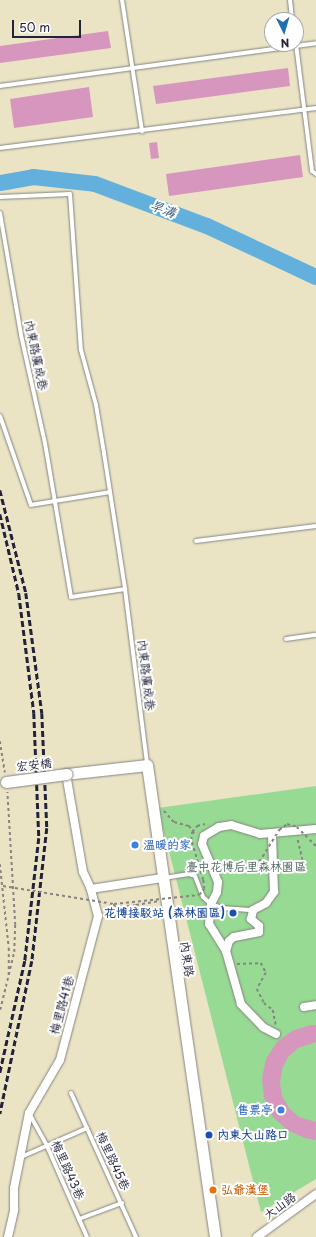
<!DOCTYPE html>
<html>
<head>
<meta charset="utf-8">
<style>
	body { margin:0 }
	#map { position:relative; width:316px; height:1237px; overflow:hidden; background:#eae4c5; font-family:"Playpen Sans","LXGW WenKai TC",sans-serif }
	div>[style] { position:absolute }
	.green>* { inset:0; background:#96da93 }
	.river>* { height:16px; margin:-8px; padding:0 8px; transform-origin:8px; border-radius:8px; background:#64b0dd }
	.building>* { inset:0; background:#d796bd }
	.path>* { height:1.5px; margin-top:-0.75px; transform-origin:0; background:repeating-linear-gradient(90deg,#868380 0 3px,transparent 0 6px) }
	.roads { filter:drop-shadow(0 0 1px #868380) drop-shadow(0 0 1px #868380) }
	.lane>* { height:4px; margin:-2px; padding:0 2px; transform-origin:2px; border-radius:2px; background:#fff }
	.street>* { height:8px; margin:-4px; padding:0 4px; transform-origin:4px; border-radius:4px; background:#fff }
	.secondary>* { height:11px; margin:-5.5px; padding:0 5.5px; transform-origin:5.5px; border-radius:5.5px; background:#fff }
	.rail>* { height:2.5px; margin-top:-1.25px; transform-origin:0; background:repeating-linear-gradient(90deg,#22223b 0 6px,transparent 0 9px) }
	.path-bridge>* { height:1.5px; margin-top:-0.75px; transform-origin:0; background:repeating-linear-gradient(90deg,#868380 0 3px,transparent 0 6px) }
	.bridges { filter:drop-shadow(0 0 1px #868380) drop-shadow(0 0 1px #868380) }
	.secondary-bridge>* { height:11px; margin:-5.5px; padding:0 5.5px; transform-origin:5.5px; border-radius:5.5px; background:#fff }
	.dots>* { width:11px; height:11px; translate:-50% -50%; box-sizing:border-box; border:2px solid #fff; border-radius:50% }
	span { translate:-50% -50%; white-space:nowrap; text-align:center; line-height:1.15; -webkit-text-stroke:4px #fff; paint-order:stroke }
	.street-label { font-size:12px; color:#22223b }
	.shop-label { font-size:12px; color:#366cbe; font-weight:700 }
	.left { translate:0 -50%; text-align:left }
	.right { translate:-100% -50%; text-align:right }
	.park-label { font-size:12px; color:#4b625a }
	.transit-label { font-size:12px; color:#164399; font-weight:700 }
	.food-label { font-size:12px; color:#c56008; font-weight:700 }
	.water-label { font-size:13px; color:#3c5b7c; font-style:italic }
	.north { position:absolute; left:264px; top:12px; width:40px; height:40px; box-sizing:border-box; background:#fff; border:1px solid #a7a7b1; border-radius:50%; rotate:175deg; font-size:11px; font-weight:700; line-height:16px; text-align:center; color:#22223b }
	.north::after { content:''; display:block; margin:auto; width:14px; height:18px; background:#1f6fb2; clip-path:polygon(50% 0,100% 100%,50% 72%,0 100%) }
	.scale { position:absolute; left:12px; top:20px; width:69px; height:18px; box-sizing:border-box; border:2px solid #22223b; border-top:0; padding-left:5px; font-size:12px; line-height:14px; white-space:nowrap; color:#22223b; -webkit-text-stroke:3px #fff; paint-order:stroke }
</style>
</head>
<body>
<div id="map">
	<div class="green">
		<i style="clip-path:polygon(316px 786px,316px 1179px,261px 1212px,158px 808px)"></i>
	</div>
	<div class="river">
		<i style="left:0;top:183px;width:34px;rotate:-10deg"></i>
		<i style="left:33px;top:177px;width:62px;rotate:6.4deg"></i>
		<i style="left:95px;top:184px;width:120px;rotate:20.6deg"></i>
		<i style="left:207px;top:226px;width:120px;rotate:25.1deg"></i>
	</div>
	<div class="building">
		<i style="clip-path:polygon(108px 31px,111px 48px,0 63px,0 46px)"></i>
		<i style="clip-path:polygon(288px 68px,290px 86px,156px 104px,153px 86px)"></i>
		<i style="clip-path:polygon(89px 87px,93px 117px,14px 128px,10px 99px)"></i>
		<i style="clip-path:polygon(157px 142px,159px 158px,151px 159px,149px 143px)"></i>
		<i style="clip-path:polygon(300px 155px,303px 177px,169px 196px,166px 174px)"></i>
		<i style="clip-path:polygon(310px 1025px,316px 1025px,316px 1042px,298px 1048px,288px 1057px,282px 1069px,280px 1083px,282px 1096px,289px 1108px,299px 1117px,316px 1122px,316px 1140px,305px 1138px,287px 1130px,272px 1116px,264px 1098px,262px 1078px,266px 1059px,277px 1042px,292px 1031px)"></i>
	</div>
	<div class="path">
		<i style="left:0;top:741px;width:32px;rotate:81deg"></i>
		<i style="left:164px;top:811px;width:15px;rotate:48deg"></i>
		<i style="left:174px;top:822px;width:16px;rotate:15deg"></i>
		<i style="left:189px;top:826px;width:10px;rotate:53deg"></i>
		<i style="left:298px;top:840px;width:22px;rotate:77deg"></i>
		<i style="left:0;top:864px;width:84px;rotate:83.9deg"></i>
		<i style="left:9px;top:948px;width:27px;rotate:90deg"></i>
		<i style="left:114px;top:904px;width:3px;rotate:72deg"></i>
		<i style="left:115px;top:907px;width:21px;rotate:-5deg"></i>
		<i style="left:136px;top:905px;width:22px;rotate:-10deg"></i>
		<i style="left:237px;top:964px;width:24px;rotate:-2deg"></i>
		<i style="left:261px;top:963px;width:11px;rotate:63deg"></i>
		<i style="left:266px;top:973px;width:18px;rotate:119deg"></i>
		<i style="left:257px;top:989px;width:16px;rotate:63deg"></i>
		<i style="left:264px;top:1003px;width:11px;rotate:38deg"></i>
		<i style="left:273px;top:1010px;width:15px;rotate:79deg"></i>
		<i style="left:0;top:1010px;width:60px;rotate:-76.4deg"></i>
		<i style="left:14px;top:952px;width:27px;rotate:-88deg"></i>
		<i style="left:15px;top:925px;width:133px;rotate:-93.4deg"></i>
	</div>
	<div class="roads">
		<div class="lane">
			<i style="left:122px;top:0;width:133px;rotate:81.3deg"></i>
			<i style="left:290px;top:0;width:20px;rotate:84deg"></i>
			<i style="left:296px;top:44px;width:128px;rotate:82.8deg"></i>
			<i style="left:312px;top:171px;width:5px;rotate:37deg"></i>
			<i style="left:0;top:86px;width:319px;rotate:-7.7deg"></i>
			<i style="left:0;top:148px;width:319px;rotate:-7.2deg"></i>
			<i style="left:0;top:197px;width:70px;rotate:-2.5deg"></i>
			<i style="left:70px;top:194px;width:156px;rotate:86deg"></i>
			<i style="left:81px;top:350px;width:57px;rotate:74.7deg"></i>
			<i style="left:96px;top:405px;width:49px;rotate:80.5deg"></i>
			<i style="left:104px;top:453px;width:138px;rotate:81.2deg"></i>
			<i style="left:125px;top:589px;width:176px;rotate:82.8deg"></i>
			<i style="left:0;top:213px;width:124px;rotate:80.2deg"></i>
			<i style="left:21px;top:335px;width:111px;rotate:77.5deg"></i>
			<i style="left:45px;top:443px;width:156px;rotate:80.4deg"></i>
			<i style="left:71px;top:597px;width:55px;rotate:-8.4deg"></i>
			<i style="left:0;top:416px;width:94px;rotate:70.8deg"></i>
			<i style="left:31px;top:505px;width:80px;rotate:-9.3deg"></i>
			<i style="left:196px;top:541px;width:121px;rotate:-7.1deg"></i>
			<i style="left:286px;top:639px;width:30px;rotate:-8deg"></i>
			<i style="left:164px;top:878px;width:25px;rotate:-9deg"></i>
			<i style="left:189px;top:874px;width:6px;rotate:18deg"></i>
			<i style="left:195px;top:876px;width:22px;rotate:69deg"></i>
			<i style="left:203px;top:897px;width:11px;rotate:41deg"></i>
			<i style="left:211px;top:904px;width:12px;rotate:20deg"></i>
			<i style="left:222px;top:908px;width:31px;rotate:4deg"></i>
			<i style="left:71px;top:1093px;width:158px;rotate:65.7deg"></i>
			<i style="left:30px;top:1115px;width:35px;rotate:61deg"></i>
			<i style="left:47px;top:1146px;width:99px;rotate:66.3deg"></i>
			<i style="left:21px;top:1157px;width:72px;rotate:-23.7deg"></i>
			<i style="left:79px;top:1219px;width:46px;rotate:-20.4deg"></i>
		</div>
		<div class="street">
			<i style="left:91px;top:889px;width:72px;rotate:-8.8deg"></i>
			<i style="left:226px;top:951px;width:10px;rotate:-73deg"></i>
			<i style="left:229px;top:941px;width:6px;rotate:-39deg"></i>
			<i style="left:234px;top:937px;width:25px;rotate:-11deg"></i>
			<i style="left:259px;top:932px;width:6px;rotate:-90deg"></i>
			<i style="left:259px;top:926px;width:11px;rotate:-139deg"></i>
			<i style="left:251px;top:919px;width:9px;rotate:-77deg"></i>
			<i style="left:253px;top:910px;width:15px;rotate:-28deg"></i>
			<i style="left:266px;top:903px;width:14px;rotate:-54deg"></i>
			<i style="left:274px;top:892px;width:57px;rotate:-92deg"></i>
			<i style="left:304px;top:1007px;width:12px;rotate:-9deg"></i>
			<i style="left:276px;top:1034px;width:15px;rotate:-152deg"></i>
			<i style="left:263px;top:1027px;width:32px;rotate:-134deg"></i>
			<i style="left:241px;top:1004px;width:55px;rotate:-105.8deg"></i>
			<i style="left:226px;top:951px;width:32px;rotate:-122deg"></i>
			<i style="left:209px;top:924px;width:20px;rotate:-84deg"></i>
			<i style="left:211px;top:904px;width:13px;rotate:-63deg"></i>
			<i style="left:217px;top:892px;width:10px;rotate:-84deg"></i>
			<i style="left:218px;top:882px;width:41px;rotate:-112.8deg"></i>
			<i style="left:202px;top:844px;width:8px;rotate:-76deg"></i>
			<i style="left:204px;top:836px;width:17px;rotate:-31deg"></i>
			<i style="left:219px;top:827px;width:12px;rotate:-9deg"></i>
			<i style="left:231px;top:825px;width:30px;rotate:17deg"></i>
			<i style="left:260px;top:834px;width:56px;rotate:-5.1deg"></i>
			<i style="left:8px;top:1237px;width:28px;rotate:-77deg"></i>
			<i style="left:14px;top:1210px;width:22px;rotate:-90deg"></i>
			<i style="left:14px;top:1188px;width:76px;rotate:-78.7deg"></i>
			<i style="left:29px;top:1113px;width:61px;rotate:-59.7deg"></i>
			<i style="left:60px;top:1060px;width:149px;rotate:-75.2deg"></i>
			<i style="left:98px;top:916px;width:28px;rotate:-105deg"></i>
			<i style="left:91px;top:889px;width:19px;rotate:-115deg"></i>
			<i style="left:83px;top:872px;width:99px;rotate:-99.8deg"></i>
			<i style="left:257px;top:1237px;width:73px;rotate:-36.1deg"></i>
		</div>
		<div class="secondary">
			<i style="left:66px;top:774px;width:81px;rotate:-6.3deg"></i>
			<i style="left:147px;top:765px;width:477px;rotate:81.8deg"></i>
		</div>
	</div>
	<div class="rail">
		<i style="left:0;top:490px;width:106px;rotate:75.8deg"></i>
		<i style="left:26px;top:593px;width:121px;rotate:82.4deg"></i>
		<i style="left:42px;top:713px;width:115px;rotate:87.5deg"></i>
		<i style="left:47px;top:828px;width:134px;rotate:96.4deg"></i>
		<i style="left:32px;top:961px;width:156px;rotate:101.8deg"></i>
		<i style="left:0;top:514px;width:82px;rotate:76.6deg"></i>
		<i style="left:19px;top:594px;width:120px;rotate:82.8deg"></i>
		<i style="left:34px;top:713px;width:125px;rotate:87.7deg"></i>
		<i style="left:39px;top:838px;width:124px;rotate:96.5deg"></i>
		<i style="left:25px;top:961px;width:115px;rotate:102.6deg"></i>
	</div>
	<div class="path-bridge">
		<i style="left:202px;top:871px;width:54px;rotate:-4.2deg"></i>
		<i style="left:256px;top:867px;width:44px;rotate:-58.1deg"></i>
		<i style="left:279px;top:830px;width:10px;rotate:-37deg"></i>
		<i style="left:287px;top:824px;width:10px;rotate:17deg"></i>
		<i style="left:297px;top:827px;width:27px;rotate:45deg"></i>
		<i style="left:3px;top:886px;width:112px;rotate:9.2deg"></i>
		<i style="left:114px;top:904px;width:85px;rotate:-6deg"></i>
		<i style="left:199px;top:895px;width:8px;rotate:-50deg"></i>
		<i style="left:204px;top:889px;width:9px;rotate:-96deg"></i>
		<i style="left:203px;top:880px;width:42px;rotate:-106.7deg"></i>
		<i style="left:191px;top:840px;width:8px;rotate:-83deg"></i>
		<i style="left:192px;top:832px;width:8px;rotate:-50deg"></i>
		<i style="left:197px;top:826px;width:8px;rotate:-14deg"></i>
	</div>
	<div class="bridges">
		<div class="secondary-bridge">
			<i style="left:6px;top:782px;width:61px;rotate:-7.6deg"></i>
		</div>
	</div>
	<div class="dots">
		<i style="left:135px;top:845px;background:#3f7fe0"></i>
		<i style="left:233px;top:913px;background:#1a4fb4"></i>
		<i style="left:281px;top:1110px;background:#3f7fe0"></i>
		<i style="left:209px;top:1135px;background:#1a4fb4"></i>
		<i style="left:213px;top:1190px;background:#e8710a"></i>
	</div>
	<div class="street-label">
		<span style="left:36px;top:355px;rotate:78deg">內東路廣成巷</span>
		<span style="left:146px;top:675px;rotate:83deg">內東路廣成巷</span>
		<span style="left:34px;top:765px;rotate:-7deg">宏安橋</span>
		<span style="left:187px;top:959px;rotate:82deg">內東路</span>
		<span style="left:62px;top:1005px;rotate:-75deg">梅里路41巷</span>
		<span style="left:113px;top:1161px;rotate:65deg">梅里路45巷</span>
		<span style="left:68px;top:1170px;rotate:66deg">梅里路43巷</span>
		<span style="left:280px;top:1206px;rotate:-36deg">大山路</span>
	</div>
	<div class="shop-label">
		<span class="left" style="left:143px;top:845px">溫暖的家</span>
		<span class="right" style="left:273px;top:1110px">售票亭</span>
	</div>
	<div class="park-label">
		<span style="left:246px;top:867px">臺中花博后里森林園區</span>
	</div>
	<div class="transit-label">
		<span class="right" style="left:225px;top:913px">花博接駁站 (森林園區)</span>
		<span class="left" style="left:217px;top:1135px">內東大山路口</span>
	</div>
	<div class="food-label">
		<span class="left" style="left:221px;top:1190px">弘爺漢堡</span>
	</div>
	<div class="water-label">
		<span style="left:163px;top:209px;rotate:20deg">旱溝</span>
	</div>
	<div class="north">N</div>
	<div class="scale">50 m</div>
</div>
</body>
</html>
